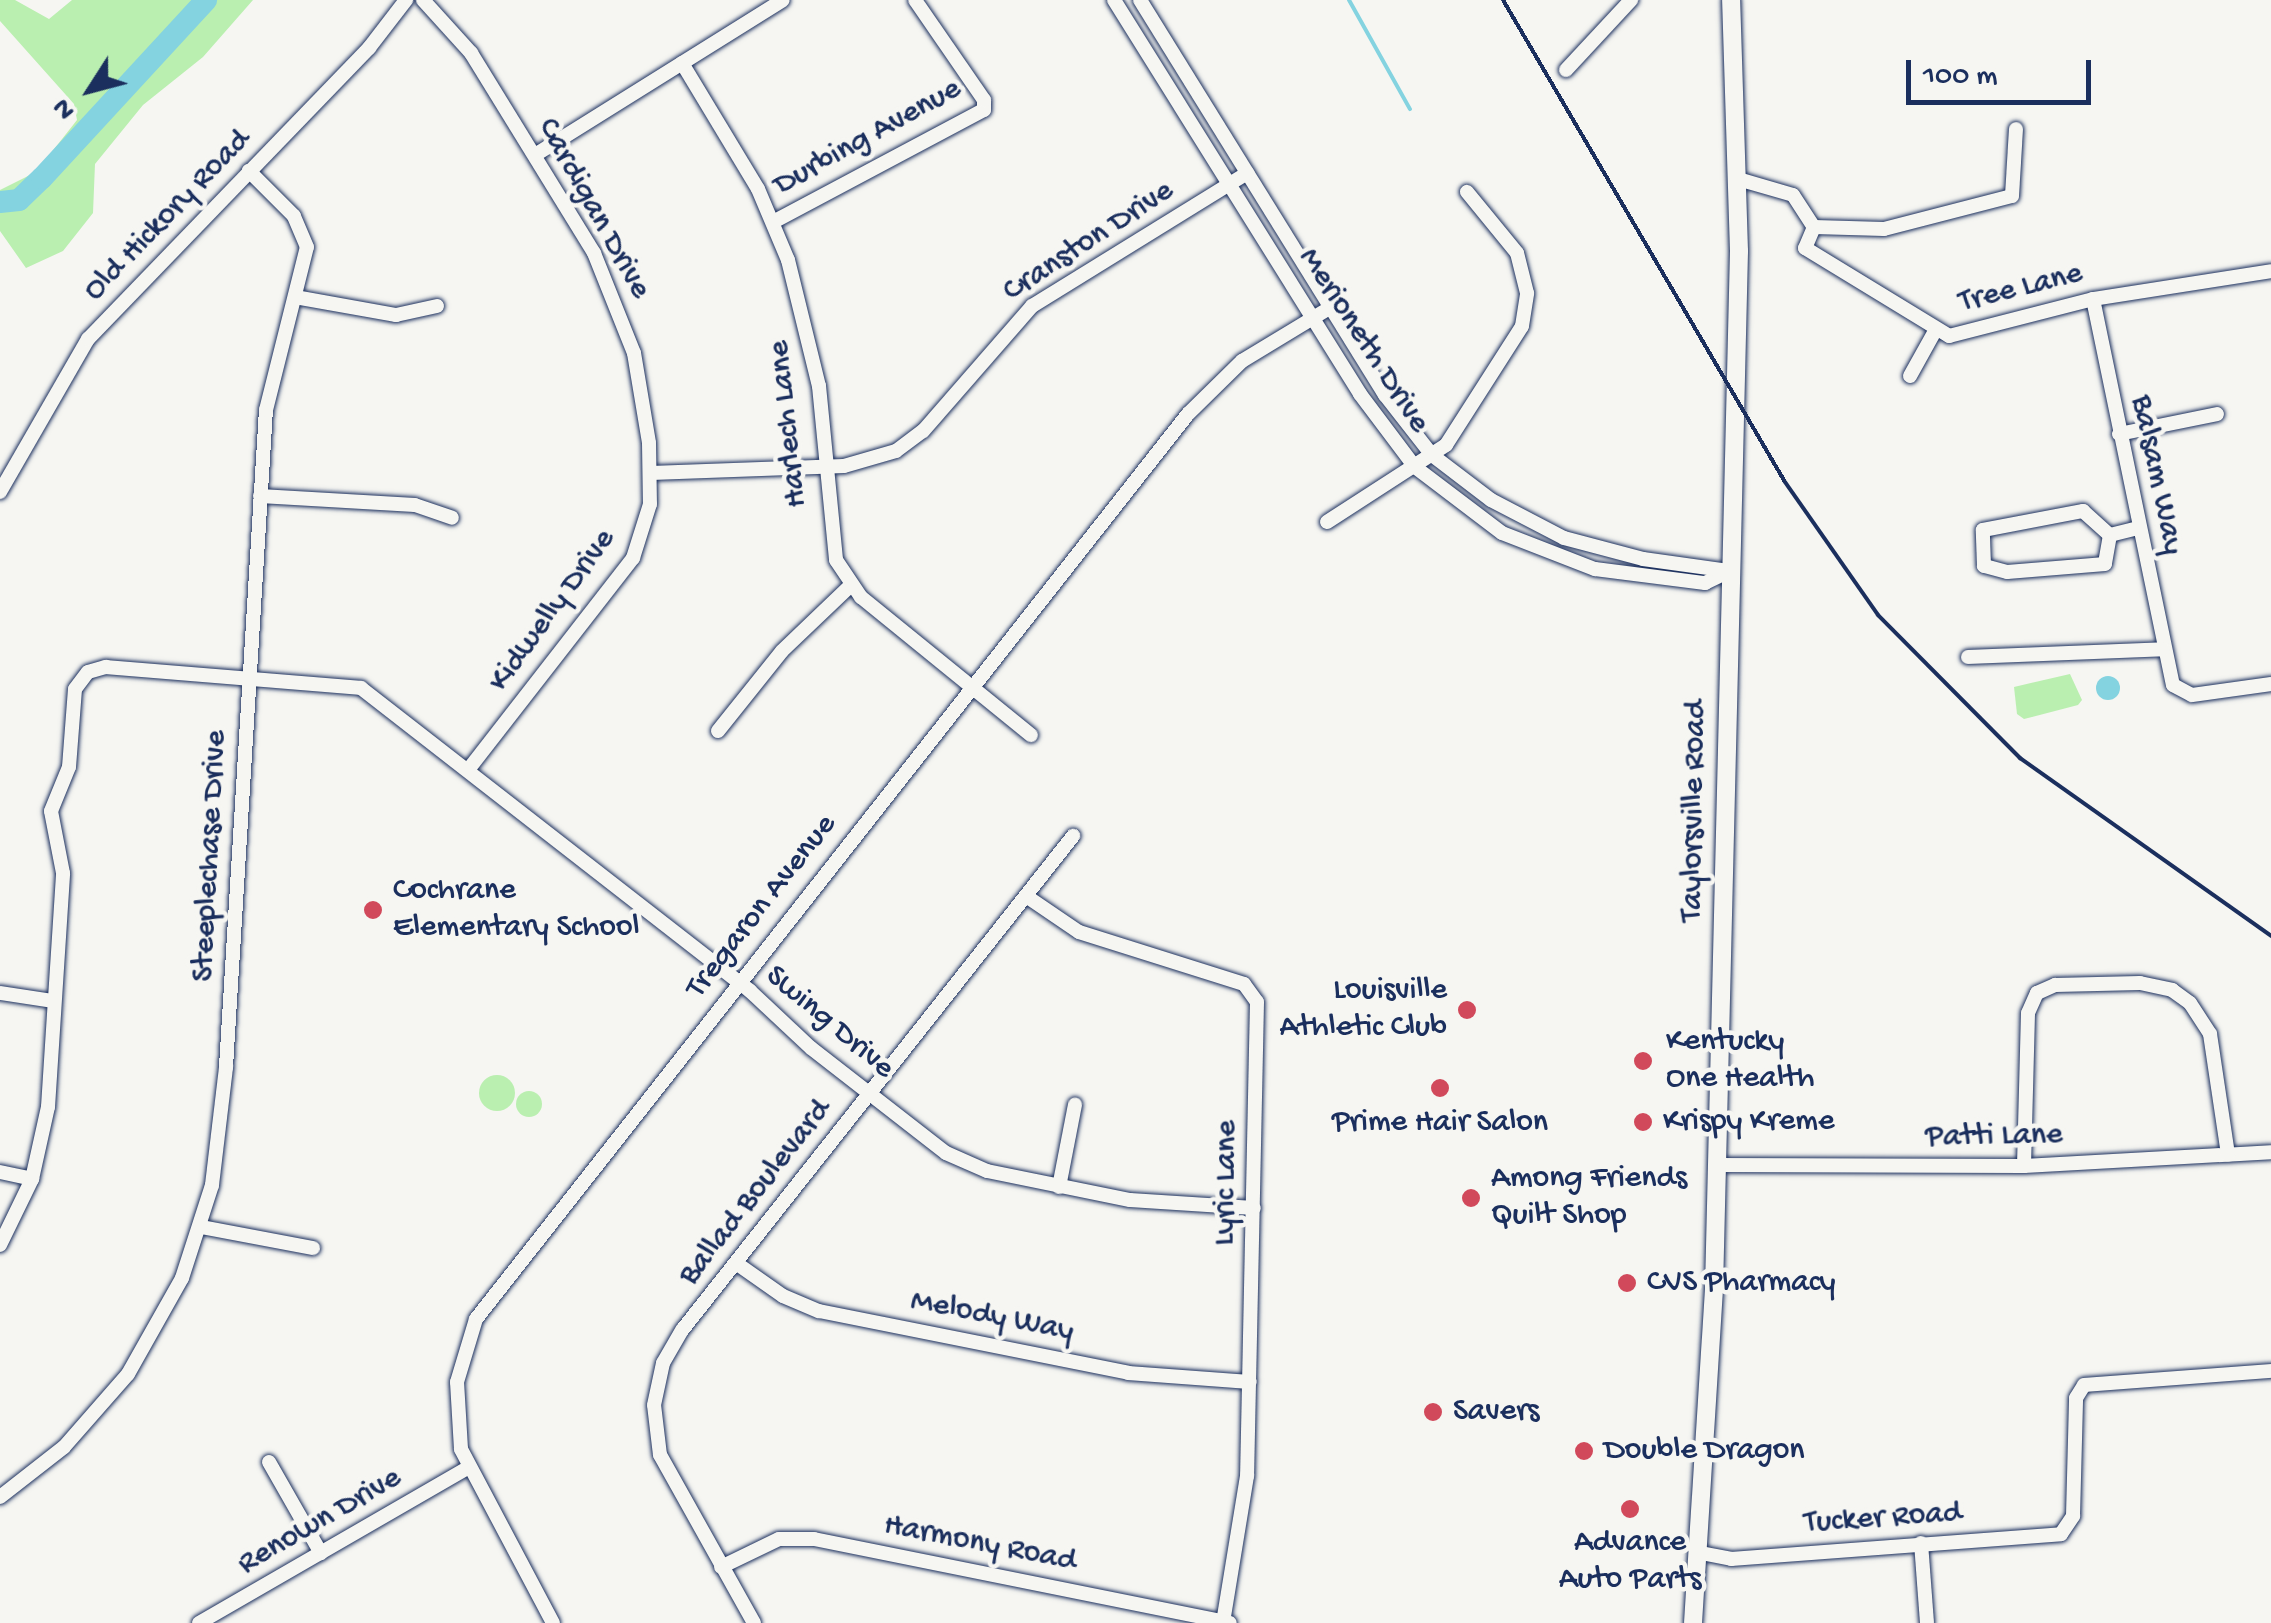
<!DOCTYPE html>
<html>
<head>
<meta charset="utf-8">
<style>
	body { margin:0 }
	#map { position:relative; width:2271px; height:1623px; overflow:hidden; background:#f6f6f2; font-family:"Gochi Hand",sans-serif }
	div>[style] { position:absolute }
	.green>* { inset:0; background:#baefb0 }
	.round { border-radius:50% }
	.water>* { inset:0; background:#84d3e0 }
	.stream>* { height:4px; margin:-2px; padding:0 2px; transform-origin:2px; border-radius:2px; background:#84d3e0 }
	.river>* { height:22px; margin:-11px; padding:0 11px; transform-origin:11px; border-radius:11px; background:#84d3e0 }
	.roads { filter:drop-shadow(0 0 2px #1b2f5e) drop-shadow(0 0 2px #1b2f5e) }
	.minor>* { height:14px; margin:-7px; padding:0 7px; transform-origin:7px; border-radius:7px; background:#f6f6f2 }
	.major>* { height:18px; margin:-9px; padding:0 9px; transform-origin:9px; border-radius:9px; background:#f6f6f2 }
	.rail>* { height:4px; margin:-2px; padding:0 2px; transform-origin:2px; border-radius:2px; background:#1b2f5e }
	.dots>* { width:28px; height:28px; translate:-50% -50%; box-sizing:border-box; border:5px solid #f6f6f2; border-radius:50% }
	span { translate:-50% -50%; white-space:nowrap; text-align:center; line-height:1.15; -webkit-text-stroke:9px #f6f6f2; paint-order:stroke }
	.street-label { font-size:32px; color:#1b2f5e }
	.poi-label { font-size:32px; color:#1b2f5e }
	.left { translate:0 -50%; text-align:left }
	.right { translate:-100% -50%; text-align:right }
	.north { position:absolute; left:40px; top:40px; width:100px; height:100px; -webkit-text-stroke:8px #f6f6f2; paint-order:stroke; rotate:234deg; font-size:28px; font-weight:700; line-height:40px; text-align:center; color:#1b2f5e }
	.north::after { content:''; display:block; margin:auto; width:35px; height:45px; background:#1b2f5e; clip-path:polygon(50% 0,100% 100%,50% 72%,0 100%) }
	.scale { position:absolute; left:1906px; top:60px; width:185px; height:45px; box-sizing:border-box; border:5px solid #1b2f5e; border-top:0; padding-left:12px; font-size:30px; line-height:35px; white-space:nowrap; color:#1b2f5e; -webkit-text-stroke:8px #f6f6f2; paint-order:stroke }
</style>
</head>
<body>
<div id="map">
	<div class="green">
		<i style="clip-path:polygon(0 0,15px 0,49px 19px,72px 0,253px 0,203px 57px,143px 105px,95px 164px,93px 213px,63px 251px,26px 268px,0 231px,0 190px,36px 172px,77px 120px,74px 104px,0 21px)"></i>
		<i style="clip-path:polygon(2070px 674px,2082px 700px,2078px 705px,2024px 719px,2017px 714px,2014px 687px)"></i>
		<i class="round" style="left:479px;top:1075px;width:36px;height:36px"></i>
		<i class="round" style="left:516px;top:1091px;width:26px;height:26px"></i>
	</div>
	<div class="water">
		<i class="round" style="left:2096px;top:676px;width:24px;height:24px"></i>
	</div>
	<div class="stream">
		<i style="left:1349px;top:0;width:125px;rotate:60.8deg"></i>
	</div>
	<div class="river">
		<i style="left:0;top:202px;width:19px;rotate:-6deg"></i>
		<i style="left:19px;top:200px;width:32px;rotate:-44deg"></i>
		<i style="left:42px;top:178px;width:242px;rotate:-47.3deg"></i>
	</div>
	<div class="roads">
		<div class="minor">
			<i style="left:423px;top:0;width:72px;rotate:47.8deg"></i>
			<i style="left:471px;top:53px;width:235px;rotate:58.4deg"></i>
			<i style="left:594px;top:253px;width:108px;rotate:68.2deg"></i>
			<i style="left:634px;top:353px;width:91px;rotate:80.5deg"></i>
			<i style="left:649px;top:443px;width:61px;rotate:89.1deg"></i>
			<i style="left:650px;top:504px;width:57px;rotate:107.5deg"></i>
			<i style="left:633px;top:558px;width:267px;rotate:127.9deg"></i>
			<i style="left:1114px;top:0;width:464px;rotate:58deg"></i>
			<i style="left:1360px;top:394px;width:91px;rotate:53deg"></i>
			<i style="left:1415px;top:467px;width:109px;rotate:37.2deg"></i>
			<i style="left:1502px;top:533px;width:100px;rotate:21.2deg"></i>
			<i style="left:1595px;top:569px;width:111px;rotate:7.3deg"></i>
			<i style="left:1705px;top:583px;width:28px;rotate:-26deg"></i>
			<i style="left:1140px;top:0;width:465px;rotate:58.2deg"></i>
			<i style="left:1385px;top:395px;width:76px;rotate:51.9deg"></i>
			<i style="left:1432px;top:455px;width:74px;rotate:37.3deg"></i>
			<i style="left:1491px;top:500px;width:82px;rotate:27.5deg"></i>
			<i style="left:1564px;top:538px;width:82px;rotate:14.9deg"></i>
			<i style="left:1643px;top:559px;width:88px;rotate:7.9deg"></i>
			<i style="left:682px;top:63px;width:147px;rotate:58.9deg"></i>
			<i style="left:758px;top:189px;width:77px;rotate:67.1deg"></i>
			<i style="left:788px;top:260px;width:130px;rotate:76.2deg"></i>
			<i style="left:819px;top:386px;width:175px;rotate:84.4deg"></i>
			<i style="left:836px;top:560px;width:45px;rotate:56deg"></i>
			<i style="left:861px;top:597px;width:219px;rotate:39.1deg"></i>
			<i style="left:1566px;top:70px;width:96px;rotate:-47.1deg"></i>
			<i style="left:535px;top:155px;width:292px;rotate:-32deg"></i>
			<i style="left:1738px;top:179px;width:57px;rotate:16.2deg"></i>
			<i style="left:1793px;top:195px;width:38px;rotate:57deg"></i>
			<i style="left:1814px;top:227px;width:23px;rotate:113deg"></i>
			<i style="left:1805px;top:248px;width:169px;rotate:31.4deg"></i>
			<i style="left:1949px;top:336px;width:149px;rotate:-14.4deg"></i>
			<i style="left:2093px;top:299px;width:180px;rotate:-8.9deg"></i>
			<i style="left:773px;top:222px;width:239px;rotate:-28deg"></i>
			<i style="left:984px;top:110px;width:10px;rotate:-90deg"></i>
			<i style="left:984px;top:100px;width:121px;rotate:-124.6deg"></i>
			<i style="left:1814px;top:227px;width:70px;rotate:1.6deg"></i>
			<i style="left:1884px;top:229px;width:132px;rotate:-14.5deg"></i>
			<i style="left:2012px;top:196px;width:67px;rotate:-86.6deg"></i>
			<i style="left:295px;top:297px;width:103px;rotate:10.1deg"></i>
			<i style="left:396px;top:315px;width:42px;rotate:-12.4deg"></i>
			<i style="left:2093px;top:299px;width:394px;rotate:78.3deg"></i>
			<i style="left:2173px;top:685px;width:21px;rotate:28deg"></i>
			<i style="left:2192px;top:695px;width:80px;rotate:-7.9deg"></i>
			<i style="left:1910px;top:376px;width:54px;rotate:-61deg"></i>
			<i style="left:2119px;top:434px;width:100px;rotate:-11.5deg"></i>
			<i style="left:651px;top:473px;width:193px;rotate:-2.1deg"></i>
			<i style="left:844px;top:466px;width:54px;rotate:-16.1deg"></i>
			<i style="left:896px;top:451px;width:34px;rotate:-37deg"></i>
			<i style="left:923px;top:431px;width:166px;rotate:-48.9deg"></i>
			<i style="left:1032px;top:306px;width:253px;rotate:-31.7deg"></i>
			<i style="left:0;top:492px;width:177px;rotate:-60.1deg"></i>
			<i style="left:88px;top:339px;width:405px;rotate:-46deg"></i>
			<i style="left:369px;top:48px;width:61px;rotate:-52.4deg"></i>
			<i style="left:260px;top:496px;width:155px;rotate:3.3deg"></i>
			<i style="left:415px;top:505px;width:39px;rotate:19deg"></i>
			<i style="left:2083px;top:511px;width:36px;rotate:42deg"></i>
			<i style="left:2110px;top:535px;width:29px;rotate:100deg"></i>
			<i style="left:2105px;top:564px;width:98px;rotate:175.3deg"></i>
			<i style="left:2007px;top:572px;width:24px;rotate:-165deg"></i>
			<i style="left:1984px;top:566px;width:36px;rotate:-92deg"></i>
			<i style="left:1983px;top:530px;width:102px;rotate:-10.8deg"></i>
			<i style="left:1327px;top:522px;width:142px;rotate:-32.9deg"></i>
			<i style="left:1446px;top:445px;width:141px;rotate:-57.4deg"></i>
			<i style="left:1522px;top:326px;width:33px;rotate:-81deg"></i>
			<i style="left:1527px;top:293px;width:41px;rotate:-104deg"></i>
			<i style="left:1517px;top:253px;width:79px;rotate:-129.3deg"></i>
			<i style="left:2110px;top:535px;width:30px;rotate:-14deg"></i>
			<i style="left:1968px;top:657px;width:195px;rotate:-2.3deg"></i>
			<i style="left:718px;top:731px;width:102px;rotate:-51.3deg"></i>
			<i style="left:782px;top:651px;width:95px;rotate:-43.7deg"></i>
			<i style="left:1026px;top:896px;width:64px;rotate:34.2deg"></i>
			<i style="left:1079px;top:932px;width:173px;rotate:17.5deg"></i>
			<i style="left:1244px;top:984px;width:22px;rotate:54deg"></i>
			<i style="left:1257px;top:1002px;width:474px;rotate:91.2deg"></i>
			<i style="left:1247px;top:1476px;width:149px;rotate:99.3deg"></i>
			<i style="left:0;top:993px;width:54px;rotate:8.6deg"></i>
			<i style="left:1716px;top:1165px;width:308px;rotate:0.2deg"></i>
			<i style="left:2024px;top:1166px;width:247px;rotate:-3.2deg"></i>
			<i style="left:2024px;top:1166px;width:153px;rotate:-88.5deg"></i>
			<i style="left:2028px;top:1013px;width:22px;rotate:-66deg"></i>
			<i style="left:2037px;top:993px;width:20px;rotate:-24deg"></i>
			<i style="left:2055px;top:985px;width:85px;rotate:-1.3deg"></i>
			<i style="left:2140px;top:983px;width:33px;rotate:12deg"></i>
			<i style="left:2172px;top:990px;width:22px;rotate:36deg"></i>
			<i style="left:2190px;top:1003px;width:37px;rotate:57deg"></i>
			<i style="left:2210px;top:1034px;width:122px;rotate:81.5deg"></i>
			<i style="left:0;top:1172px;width:33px;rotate:12deg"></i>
			<i style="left:1059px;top:1187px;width:84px;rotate:-79deg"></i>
			<i style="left:201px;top:1227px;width:114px;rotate:10.6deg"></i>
			<i style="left:0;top:1245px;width:73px;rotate:-64.1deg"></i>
			<i style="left:32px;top:1179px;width:74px;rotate:-77.5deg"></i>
			<i style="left:48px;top:1107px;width:234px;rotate:-86.3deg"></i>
			<i style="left:63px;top:873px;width:63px;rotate:-101deg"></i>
			<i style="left:51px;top:811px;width:48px;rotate:-67.8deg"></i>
			<i style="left:69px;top:767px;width:78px;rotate:-85.6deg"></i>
			<i style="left:75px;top:689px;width:21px;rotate:-53deg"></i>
			<i style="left:88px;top:672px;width:19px;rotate:-16deg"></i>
			<i style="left:106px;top:667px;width:256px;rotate:4.7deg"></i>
			<i style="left:361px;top:688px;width:493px;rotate:37.9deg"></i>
			<i style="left:750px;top:991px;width:83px;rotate:43.1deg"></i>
			<i style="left:811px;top:1048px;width:171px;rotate:37.9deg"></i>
			<i style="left:946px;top:1153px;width:45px;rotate:23.7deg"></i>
			<i style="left:987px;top:1171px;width:146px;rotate:11.5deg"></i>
			<i style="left:1130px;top:1200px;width:124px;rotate:3.7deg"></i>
			<i style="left:736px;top:1263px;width:57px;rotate:35.1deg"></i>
			<i style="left:783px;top:1296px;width:39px;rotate:23deg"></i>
			<i style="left:819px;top:1311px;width:315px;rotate:11.3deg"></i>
			<i style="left:1128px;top:1373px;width:122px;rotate:4.2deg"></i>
			<i style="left:269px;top:1462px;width:105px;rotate:60.3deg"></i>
			<i style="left:0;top:1497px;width:81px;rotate:-38deg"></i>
			<i style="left:64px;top:1447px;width:97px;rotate:-48.8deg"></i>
			<i style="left:128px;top:1374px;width:110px;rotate:-60.6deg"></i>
			<i style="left:182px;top:1278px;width:98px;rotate:-72.1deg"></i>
			<i style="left:212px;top:1185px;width:119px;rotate:-83.2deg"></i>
			<i style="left:226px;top:1067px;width:658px;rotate:-86.52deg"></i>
			<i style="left:266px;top:410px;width:168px;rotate:-75.9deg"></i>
			<i style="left:307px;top:247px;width:34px;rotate:-113deg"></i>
			<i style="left:294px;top:216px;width:64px;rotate:-135deg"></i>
			<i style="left:1921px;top:1543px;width:80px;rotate:85.7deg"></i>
			<i style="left:1701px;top:1553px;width:31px;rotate:11deg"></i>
			<i style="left:1731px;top:1559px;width:331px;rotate:-4.3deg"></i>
			<i style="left:2061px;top:1534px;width:22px;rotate:-56deg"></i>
			<i style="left:2073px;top:1516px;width:118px;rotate:-88.5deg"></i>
			<i style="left:2076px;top:1398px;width:15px;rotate:-58deg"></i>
			<i style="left:2084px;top:1385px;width:188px;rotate:-4.3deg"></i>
			<i style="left:721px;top:1567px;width:64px;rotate:-25.8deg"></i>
			<i style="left:779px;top:1539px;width:35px"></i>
			<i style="left:814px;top:1539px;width:424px;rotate:11.4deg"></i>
			<i style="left:199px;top:1623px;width:310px;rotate:-30deg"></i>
			<i style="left:553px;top:1623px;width:197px;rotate:-117.9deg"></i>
			<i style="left:461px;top:1449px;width:67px;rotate:-93.4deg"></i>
			<i style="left:457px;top:1382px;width:66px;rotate:-73.2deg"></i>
			<i style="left:476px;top:1319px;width:1152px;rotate:-51.81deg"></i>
			<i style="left:1188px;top:414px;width:76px;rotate:-44.5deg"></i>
			<i style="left:1242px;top:361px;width:104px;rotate:-31.2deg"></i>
			<i style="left:754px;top:1623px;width:193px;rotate:-119.2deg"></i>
			<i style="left:660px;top:1455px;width:50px;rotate:-96.8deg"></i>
			<i style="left:654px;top:1405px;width:43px;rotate:-77.9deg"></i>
			<i style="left:663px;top:1363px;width:39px;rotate:-60deg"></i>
			<i style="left:683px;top:1329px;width:629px;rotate:-51.65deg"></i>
		</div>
		<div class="major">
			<i style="left:1693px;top:1623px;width:335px;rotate:-86.4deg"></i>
			<i style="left:1714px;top:1289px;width:1038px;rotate:-88.62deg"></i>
			<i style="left:1739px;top:251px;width:251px;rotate:-91.8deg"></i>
		</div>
	</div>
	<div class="rail">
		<i style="left:1503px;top:0;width:558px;rotate:59.67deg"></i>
		<i style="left:1785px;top:482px;width:162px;rotate:55deg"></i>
		<i style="left:1878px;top:615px;width:202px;rotate:45.2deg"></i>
		<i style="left:2020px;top:758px;width:308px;rotate:35.3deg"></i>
	</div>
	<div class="dots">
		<i style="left:373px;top:910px;background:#d1495b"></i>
		<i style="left:1467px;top:1010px;background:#d1495b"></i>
		<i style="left:1643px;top:1061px;background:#d1495b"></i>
		<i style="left:1440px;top:1088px;background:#d1495b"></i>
		<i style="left:1643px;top:1122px;background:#d1495b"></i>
		<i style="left:1471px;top:1198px;background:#d1495b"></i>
		<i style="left:1627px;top:1283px;background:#d1495b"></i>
		<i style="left:1433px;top:1412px;background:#d1495b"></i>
		<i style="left:1584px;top:1451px;background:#d1495b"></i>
		<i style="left:1630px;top:1509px;background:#d1495b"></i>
	</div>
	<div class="street-label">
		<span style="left:868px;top:138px;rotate:-29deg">Durbing Avenue</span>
		<span style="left:593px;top:209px;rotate:61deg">Cardigan Drive</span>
		<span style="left:168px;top:216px;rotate:-46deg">Old Hickory Road</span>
		<span style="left:1089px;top:242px;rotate:-33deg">Cranston Drive</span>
		<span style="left:2021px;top:289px;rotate:-14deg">Tree Lane</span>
		<span style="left:1363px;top:341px;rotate:57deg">Merioneth Drive</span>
		<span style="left:789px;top:424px;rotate:-96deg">Harlech Lane</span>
		<span style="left:2156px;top:475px;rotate:78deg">Balsam Way</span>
		<span style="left:553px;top:611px;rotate:-54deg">Kidwelly Drive</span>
		<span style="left:1695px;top:811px;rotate:-89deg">Taylorsville Road</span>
		<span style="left:211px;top:856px;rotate:-87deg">Steeplechase Drive</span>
		<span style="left:762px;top:907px;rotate:-52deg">Tregaron Avenue</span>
		<span style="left:829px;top:1023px;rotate:40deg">Swing Drive</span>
		<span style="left:1994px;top:1137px;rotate:-1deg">Patti Lane</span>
		<span style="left:1227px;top:1183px;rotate:-89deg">Lyric Lane</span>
		<span style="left:756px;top:1193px;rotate:-52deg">Ballad Boulevard</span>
		<span style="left:992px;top:1317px;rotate:11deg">Melody Way</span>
		<span style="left:1883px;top:1519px;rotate:-4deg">Tucker Road</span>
		<span style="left:320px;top:1522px;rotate:-30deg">Renown Drive</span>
		<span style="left:980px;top:1544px;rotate:11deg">Harmony Road</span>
	</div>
	<div class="poi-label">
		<span class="left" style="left:393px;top:910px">Cochrane<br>Elementary School</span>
		<span class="right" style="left:1447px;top:1010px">Louisville<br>Athletic Club</span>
		<span class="left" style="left:1666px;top:1061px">Kentucky<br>One Health</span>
		<span class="left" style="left:1663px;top:1122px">Krispy Kreme</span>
		<span style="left:1440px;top:1123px">Prime Hair Salon</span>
		<span class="left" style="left:1491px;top:1198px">Among Friends<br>Quilt Shop</span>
		<span class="left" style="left:1647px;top:1283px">CVS Pharmacy</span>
		<span class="left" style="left:1453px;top:1412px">Savers</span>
		<span class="left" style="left:1604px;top:1451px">Double Dragon</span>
		<span style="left:1630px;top:1562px">Advance<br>Auto Parts</span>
	</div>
	<div class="north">N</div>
	<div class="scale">100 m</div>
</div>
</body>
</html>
